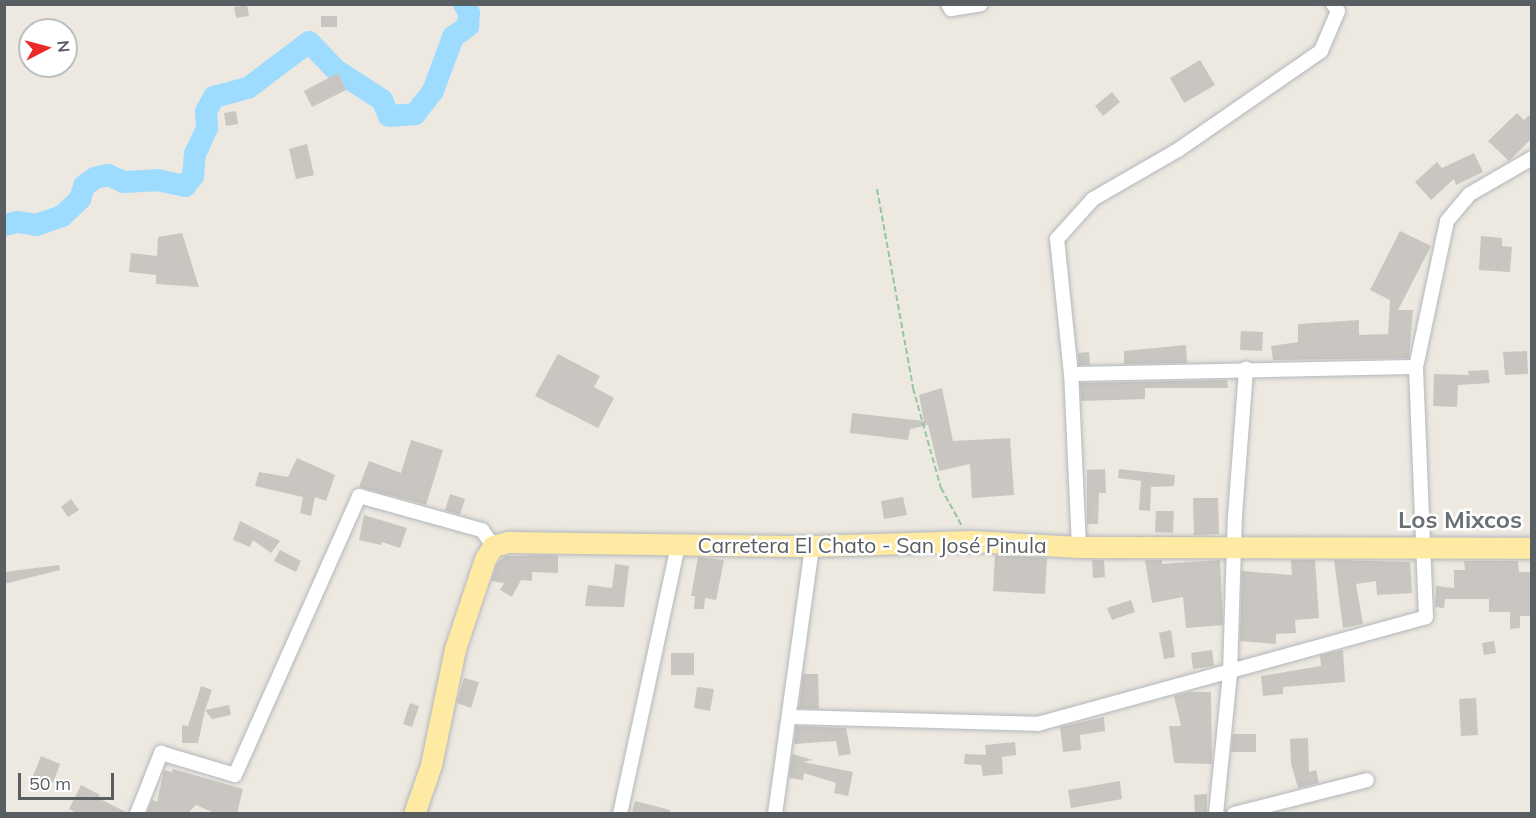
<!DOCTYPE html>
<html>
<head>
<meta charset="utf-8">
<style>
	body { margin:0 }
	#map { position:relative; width:1536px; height:818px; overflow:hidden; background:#ede9e0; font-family:Mulish,sans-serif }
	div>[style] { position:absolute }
	.river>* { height:22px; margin:-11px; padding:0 11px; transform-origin:11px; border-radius:11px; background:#9edcff }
	.building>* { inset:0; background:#c9c5c0 }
	.path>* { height:2px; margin-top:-1px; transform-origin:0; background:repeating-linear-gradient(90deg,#95c6a0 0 6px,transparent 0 9px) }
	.roads { filter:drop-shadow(0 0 2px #b3b7bc) drop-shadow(0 0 2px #b3b7bc) }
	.minor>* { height:14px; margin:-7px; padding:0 7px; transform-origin:7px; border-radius:7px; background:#fff }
	.primary>* { height:21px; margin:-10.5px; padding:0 10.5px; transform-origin:10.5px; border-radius:10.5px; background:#ffeaa3 }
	span { translate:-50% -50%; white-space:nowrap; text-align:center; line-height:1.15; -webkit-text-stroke:5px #fff; paint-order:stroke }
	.street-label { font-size:21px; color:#595e62 }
	.quarter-label { font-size:24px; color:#6a7074; font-weight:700 }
	.frame { position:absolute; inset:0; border:6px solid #595e62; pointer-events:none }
	.north { position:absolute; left:18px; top:18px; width:60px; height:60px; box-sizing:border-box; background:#fff; border:2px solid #bdbfc0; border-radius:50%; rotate:84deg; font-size:16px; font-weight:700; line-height:24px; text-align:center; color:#595e62 }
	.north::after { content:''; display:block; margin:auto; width:21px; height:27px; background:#ea2a29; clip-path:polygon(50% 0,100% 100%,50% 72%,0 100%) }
	.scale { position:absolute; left:18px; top:773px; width:96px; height:27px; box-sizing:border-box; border:3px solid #595e62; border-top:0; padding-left:8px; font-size:18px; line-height:21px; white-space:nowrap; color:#595e62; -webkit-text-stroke:4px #fff; paint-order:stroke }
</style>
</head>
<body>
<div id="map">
	<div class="river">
		<i style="left:4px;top:225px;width:14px;rotate:-12deg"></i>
		<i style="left:18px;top:222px;width:18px;rotate:9deg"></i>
		<i style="left:36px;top:225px;width:28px;rotate:-19deg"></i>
		<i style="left:62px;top:216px;width:25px;rotate:-43deg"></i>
		<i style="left:80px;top:199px;width:14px;rotate:-73deg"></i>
		<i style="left:84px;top:186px;width:14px;rotate:-36deg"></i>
		<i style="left:95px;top:178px;width:13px;rotate:-13deg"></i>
		<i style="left:108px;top:175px;width:17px;rotate:24deg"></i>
		<i style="left:124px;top:182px;width:33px;rotate:-3deg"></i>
		<i style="left:157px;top:180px;width:29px;rotate:12deg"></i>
		<i style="left:185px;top:186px;width:13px;rotate:-51deg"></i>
		<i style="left:193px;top:176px;width:22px;rotate:-85deg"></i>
		<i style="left:195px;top:154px;width:29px;rotate:-65deg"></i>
		<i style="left:207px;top:128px;width:17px;rotate:-93deg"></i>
		<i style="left:206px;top:111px;width:16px;rotate:-60deg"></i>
		<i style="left:214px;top:97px;width:35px;rotate:-15deg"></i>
		<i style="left:248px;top:88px;width:76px;rotate:-37deg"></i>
		<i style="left:309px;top:42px;width:39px;rotate:46deg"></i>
		<i style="left:336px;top:70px;width:55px;rotate:33.1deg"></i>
		<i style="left:382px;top:100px;width:17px;rotate:66deg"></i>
		<i style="left:389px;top:116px;width:26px;rotate:-4deg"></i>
		<i style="left:415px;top:114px;width:29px;rotate:-52deg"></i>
		<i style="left:433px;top:91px;width:58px;rotate:-69.7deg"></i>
		<i style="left:453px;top:37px;width:19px;rotate:-36deg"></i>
		<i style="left:468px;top:26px;width:13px;rotate:-86deg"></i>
		<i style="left:469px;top:13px;width:10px;rotate:-119deg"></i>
	</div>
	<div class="building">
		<i style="clip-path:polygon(247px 5px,249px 16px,236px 18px,234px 7px)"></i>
		<i style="clip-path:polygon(321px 16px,337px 16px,337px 27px,321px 27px)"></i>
		<i style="clip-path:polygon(1200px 60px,1215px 85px,1184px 103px,1170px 78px)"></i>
		<i style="clip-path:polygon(338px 73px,346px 90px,312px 107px,304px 91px)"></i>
		<i style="clip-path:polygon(1112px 92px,1120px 102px,1103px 116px,1095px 106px)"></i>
		<i style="clip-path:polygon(236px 111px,238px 124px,226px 126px,224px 113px)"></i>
		<i style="clip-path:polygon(1517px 113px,1524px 120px,1532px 113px,1532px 138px,1509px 161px,1488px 141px)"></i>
		<i style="clip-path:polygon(307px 144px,314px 175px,296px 179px,289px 149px)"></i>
		<i style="clip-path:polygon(1474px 153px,1483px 172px,1456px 185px,1454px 179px,1431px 200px,1415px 182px,1437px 162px,1442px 168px)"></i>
		<i style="clip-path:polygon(1400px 231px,1431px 246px,1398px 310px,1413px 310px,1409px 358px,1273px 360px,1271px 346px,1298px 342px,1298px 324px,1359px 320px,1359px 335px,1388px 334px,1390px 300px,1370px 290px)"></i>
		<i style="clip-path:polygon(182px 233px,199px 287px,156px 284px,156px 275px,129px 272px,131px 253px,157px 256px,158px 237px)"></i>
		<i style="clip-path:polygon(1481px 236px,1502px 238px,1502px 246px,1512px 247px,1510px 272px,1479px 270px)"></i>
		<i style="clip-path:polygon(1241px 331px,1263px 332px,1262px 351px,1240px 350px)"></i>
		<i style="clip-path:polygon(1186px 345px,1187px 363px,1124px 364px,1124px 351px)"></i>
		<i style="clip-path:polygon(1527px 351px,1528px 374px,1505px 375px,1503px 352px)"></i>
		<i style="clip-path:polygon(1089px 352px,1090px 365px,1079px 365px,1078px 353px)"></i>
		<i style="clip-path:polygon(558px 354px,600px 376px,594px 387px,614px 398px,598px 428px,535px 396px)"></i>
		<i style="clip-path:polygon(1488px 370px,1490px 383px,1458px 385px,1457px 407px,1433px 406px,1434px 374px,1469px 375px,1468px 371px)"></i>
		<i style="clip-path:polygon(1227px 380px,1228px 388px,1145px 388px,1145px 399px,1081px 401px,1080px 383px)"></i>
		<i style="clip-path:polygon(942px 388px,953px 441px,1010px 438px,1014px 495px,972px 498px,970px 464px,939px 471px,928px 425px,910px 429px,908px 440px,850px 433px,852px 413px,924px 421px,919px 395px)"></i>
		<i style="clip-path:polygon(411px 440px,443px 450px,426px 505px,359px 487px,369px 461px,401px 473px)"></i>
		<i style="clip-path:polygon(297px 458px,335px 475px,326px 501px,315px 497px,311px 516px,300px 513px,303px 497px,255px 486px,259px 472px,288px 477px)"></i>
		<i style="clip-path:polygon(1105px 469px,1106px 493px,1099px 493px,1098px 524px,1087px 524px,1087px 470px)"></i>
		<i style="clip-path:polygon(1119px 469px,1175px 475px,1174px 486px,1151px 487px,1150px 511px,1139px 510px,1141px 481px,1118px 478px)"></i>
		<i style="clip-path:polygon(450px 494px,465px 499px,460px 515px,445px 510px)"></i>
		<i style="clip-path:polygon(903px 497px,907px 515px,884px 519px,881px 501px)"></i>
		<i style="clip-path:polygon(1193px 498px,1218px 498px,1219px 534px,1194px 535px)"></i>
		<i style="clip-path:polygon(71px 499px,79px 510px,68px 517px,61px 507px)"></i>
		<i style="clip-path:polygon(1156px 511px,1174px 511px,1173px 533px,1155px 532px)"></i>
		<i style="clip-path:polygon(364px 515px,407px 528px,400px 548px,382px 542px,381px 545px,359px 540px)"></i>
		<i style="clip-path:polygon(240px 521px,280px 541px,271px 553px,253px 540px,250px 547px,233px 540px)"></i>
		<i style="clip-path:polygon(280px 550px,301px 561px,296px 572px,274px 561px)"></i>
		<i style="clip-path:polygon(546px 555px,558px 556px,558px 573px,532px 572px,532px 581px,521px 580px,512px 597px,500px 590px,504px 583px,491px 581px,497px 564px,505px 556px)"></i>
		<i style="clip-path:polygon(995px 555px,1047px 558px,1045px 594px,993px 591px)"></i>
		<i style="clip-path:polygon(698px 557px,724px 560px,716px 600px,705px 598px,704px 609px,694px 609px,695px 596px,691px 596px)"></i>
		<i style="clip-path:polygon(1092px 560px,1104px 560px,1105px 577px,1093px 578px)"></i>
		<i style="clip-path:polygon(1145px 560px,1162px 560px,1162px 564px,1220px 560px,1223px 625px,1186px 628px,1183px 597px,1152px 603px)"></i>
		<i style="clip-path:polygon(1291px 560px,1315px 560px,1319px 618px,1295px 620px,1296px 633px,1276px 634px,1276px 644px,1240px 641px,1242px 571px,1292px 575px)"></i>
		<i style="clip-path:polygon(1334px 560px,1410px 562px,1412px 593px,1377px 595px,1376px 581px,1356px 584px,1363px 624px,1343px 628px)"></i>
		<i style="clip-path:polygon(1464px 561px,1518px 561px,1519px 572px,1532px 572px,1532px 616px,1520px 616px,1520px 628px,1510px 629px,1510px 612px,1489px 612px,1489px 599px,1445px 599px,1444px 608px,1435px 607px,1436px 586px,1454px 588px,1454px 570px,1465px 570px)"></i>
		<i style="clip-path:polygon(615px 564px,629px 566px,624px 607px,585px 606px,588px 585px,612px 588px)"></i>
		<i style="clip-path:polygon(59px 565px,60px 570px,4px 584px,4px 572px)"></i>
		<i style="clip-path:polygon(1131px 600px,1135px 612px,1112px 620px,1107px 608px)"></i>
		<i style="clip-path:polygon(1171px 630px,1175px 657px,1164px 659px,1159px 633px)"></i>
		<i style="clip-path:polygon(1494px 641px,1496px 653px,1484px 655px,1482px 643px)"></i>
		<i style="clip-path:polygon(1212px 650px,1214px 666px,1193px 669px,1191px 653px)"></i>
		<i style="clip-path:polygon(1343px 650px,1345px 682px,1283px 687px,1283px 694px,1263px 696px,1261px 676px,1321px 666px,1320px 655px)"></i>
		<i style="clip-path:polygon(671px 653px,694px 653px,694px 675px,671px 675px)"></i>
		<i style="clip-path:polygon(803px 674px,818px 674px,819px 709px,799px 708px)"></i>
		<i style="clip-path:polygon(464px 678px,479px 682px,471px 708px,457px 703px)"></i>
		<i style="clip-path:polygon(201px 686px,212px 690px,205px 710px,229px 705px,231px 715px,212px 719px,205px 710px,198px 743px,182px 743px,182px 725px,188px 726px)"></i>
		<i style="clip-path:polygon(697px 687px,714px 689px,710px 711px,694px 708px)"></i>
		<i style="clip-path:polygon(1189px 692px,1211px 692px,1212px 764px,1174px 763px,1169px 726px,1181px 726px,1174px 696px)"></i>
		<i style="clip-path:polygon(1476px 698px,1478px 735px,1461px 736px,1459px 699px)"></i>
		<i style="clip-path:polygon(410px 703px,419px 706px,412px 727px,403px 724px)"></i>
		<i style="clip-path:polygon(1104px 717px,1105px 731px,1080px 735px,1081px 750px,1063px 752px,1060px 727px)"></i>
		<i style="clip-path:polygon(796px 726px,846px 728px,851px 754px,839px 756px,836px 741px,794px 744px)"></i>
		<i style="clip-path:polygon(1233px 734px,1256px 734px,1256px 752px,1231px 752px)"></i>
		<i style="clip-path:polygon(1308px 738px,1309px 772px,1316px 770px,1319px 783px,1298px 788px,1291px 763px,1290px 739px)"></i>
		<i style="clip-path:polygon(1015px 742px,1016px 755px,1002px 757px,1003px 774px,983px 776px,981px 765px,964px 764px,965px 754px,986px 755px,985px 745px)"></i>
		<i style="clip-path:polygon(792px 754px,813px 760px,803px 762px,853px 772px,848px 796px,834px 793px,836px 783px,804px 773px,803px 780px,789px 778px)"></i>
		<i style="clip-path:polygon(41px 756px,60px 764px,53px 783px,33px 776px)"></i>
		<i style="clip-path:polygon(173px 769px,243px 789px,237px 813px,212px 812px,196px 805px,188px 813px,147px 813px,152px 800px,157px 802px,164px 770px,172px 772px)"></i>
		<i style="clip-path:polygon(1120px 781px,1122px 799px,1071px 808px,1068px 790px)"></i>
		<i style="clip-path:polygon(81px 785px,100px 795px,98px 798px,128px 813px,77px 813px,69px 809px)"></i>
		<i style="clip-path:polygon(1207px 794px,1207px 813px,1195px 813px,1194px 795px)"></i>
		<i style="clip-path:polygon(635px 801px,670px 810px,670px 813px,632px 813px)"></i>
	</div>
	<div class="path">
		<i style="left:877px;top:189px;width:202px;rotate:79.7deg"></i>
		<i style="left:913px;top:388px;width:104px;rotate:74.4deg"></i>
		<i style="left:941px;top:488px;width:43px;rotate:61.1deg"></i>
	</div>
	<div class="roads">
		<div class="minor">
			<i style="left:948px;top:4px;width:6px;rotate:59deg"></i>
			<i style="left:951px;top:9px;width:30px;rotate:-9deg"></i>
			<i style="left:1071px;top:374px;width:345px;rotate:-1.2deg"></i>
			<i style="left:1079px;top:547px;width:173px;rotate:-92.6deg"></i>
			<i style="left:1071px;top:374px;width:136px;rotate:-95.9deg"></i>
			<i style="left:1057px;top:239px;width:54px;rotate:-48deg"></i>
			<i style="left:1093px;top:199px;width:98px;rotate:-30deg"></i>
			<i style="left:1178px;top:150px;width:174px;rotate:-34.7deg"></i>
			<i style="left:1321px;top:51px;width:43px;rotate:-67deg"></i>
			<i style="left:1338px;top:11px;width:9px;rotate:-126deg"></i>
			<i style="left:790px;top:717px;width:248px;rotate:1.6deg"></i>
			<i style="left:1038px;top:724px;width:402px;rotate:-15.4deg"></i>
			<i style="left:1426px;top:617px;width:250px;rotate:-92.3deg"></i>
			<i style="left:1416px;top:367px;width:149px;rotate:-78deg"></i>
			<i style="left:1447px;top:221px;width:35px;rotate:-50deg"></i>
			<i style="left:1470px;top:194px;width:72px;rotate:-30.1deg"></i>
			<i style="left:137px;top:814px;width:66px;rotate:-68.5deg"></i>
			<i style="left:161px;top:753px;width:77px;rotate:16.6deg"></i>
			<i style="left:235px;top:775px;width:305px;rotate:-66deg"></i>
			<i style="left:359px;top:496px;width:128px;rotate:15.5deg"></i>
			<i style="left:482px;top:530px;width:19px;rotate:55deg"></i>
			<i style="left:620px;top:814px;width:275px;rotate:-77.8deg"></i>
			<i style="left:775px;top:814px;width:271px;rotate:-82.1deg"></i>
			<i style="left:1216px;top:814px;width:142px;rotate:-84.3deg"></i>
			<i style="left:1230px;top:673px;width:157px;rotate:-88.2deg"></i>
			<i style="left:1235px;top:516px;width:148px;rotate:-85.7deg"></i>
			<i style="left:1234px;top:814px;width:137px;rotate:-14.3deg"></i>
		</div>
		<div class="primary">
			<i style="left:414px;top:814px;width:52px;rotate:-70.9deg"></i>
			<i style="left:431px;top:765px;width:118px;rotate:-78.3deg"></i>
			<i style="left:455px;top:649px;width:95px;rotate:-71.6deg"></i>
			<i style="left:485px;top:559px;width:15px;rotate:-58deg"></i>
			<i style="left:493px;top:546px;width:16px;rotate:-15deg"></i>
			<i style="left:508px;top:542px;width:304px;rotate:0.8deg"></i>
			<i style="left:812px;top:546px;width:159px;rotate:-1.8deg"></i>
			<i style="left:971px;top:541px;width:108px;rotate:3.2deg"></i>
			<i style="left:1079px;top:547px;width:453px;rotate:0.1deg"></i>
		</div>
	</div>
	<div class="street-label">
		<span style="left:872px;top:545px">Carretera El Chato - San José Pinula</span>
	</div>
	<div class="quarter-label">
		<span style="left:1460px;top:520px">Los Mixcos</span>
	</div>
	<div class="frame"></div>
	<div class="north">N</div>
	<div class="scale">50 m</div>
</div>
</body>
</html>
